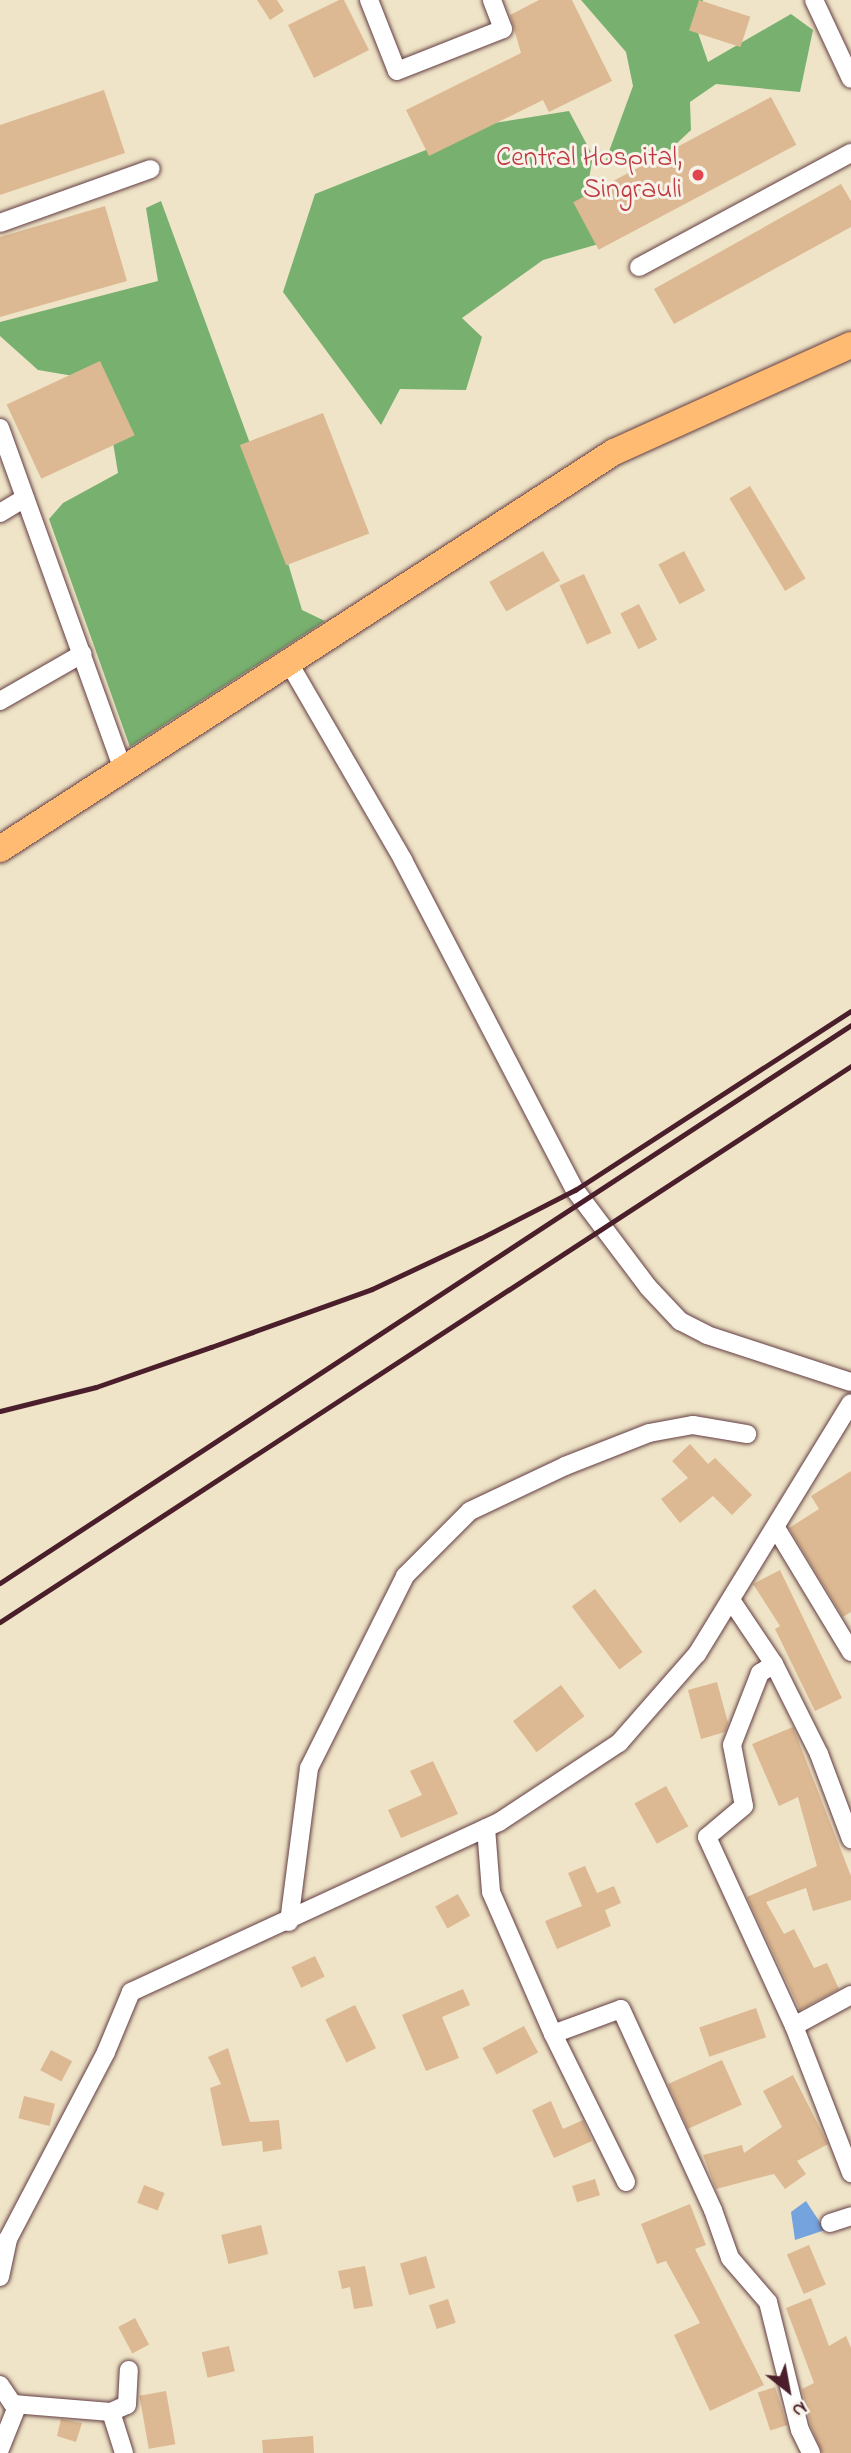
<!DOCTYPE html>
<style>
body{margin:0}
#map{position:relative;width:851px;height:2453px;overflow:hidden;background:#efe4c7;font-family:"Indie Flower",sans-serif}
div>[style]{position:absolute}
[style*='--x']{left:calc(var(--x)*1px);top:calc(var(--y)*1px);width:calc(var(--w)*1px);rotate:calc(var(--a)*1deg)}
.forest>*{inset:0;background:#78b16f}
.water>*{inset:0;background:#74a3dd}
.building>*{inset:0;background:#dcb992;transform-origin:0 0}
.roads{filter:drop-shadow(0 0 2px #633d42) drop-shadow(0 0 2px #633d42)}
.minor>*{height:18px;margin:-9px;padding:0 9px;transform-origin:9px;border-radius:9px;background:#fff}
.primary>*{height:26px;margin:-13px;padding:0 13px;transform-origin:13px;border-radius:13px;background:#ffbb71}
.rail>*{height:5px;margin:-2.5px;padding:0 2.5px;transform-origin:2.5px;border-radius:2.5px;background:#4a1f2b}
.dots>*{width:19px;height:19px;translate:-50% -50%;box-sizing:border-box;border:4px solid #f7f3e8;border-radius:50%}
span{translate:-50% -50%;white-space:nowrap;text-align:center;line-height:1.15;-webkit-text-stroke:6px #f7f3e8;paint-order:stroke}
.health-label{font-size:28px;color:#be3a42}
.right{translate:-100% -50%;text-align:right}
.north{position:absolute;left:753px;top:2355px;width:70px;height:70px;-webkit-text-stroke:5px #f7f3e8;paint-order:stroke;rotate:149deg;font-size:19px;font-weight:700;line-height:28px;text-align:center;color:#4a1f2b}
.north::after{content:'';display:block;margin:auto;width:24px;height:32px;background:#4a1f2b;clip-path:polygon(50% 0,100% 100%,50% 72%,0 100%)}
</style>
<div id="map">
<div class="forest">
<i style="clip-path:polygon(581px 0,703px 0,697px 30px,708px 62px,791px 14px,813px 30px,800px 92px,716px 84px,690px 102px,691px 130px,656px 163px,604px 165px,633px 86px,626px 52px)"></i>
<i style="clip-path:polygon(569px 111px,593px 156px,586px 196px,609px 241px,543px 260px,462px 318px,482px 337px,466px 390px,400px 389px,381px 425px,283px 292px,315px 194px,494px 123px)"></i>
<i style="clip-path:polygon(161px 201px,262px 476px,302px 610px,325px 621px,130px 747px,49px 519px,63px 503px,118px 473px,103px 381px,38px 370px,0 336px,0 322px,158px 281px,146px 208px)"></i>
</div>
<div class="water">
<i style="clip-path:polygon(806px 2201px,825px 2230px,795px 2240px,791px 2212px)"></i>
</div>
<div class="building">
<i style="clip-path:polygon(257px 0,277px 0,284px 11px,270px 20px)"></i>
<i style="clip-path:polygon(339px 0,344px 0,369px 50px,314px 78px,288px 25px)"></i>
<i style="clip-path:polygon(539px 0,572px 0,612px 81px,549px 112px,543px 100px,429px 156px,406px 110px,521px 53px,510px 15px)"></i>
<i style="left:699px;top:0;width:54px;height:32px;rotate:18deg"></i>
<i style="clip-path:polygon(104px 90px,125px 153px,0 195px,0 125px)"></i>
<i style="left:771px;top:97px;width:54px;height:224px;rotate:62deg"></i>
<i style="clip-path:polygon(841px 184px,851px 201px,851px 227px,674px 324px,654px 289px)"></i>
<i style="clip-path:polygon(105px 206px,127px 281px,0 317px,0 237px)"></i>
<i style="left:100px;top:361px;width:82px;height:103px;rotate:65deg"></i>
<i style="left:323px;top:413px;width:129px;height:89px;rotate:69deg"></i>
<i style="left:750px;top:486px;width:108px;height:24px;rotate:59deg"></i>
<i style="left:543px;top:551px;width:34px;height:62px;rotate:60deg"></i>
<i style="left:684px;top:551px;width:45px;height:29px;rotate:62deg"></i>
<i style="left:584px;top:574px;width:65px;height:27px;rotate:65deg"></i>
<i style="left:639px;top:604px;width:40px;height:21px;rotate:63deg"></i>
<i style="clip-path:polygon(690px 1444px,708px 1464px,715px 1458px,752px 1495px,732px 1515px,713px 1496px,680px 1523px,661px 1499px,688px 1478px,672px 1461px)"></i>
<i style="clip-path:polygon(851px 1471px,851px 1612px,843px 1617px,789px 1528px,819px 1509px,811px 1496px)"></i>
<i style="clip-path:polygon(780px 1570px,842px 1698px,815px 1711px,775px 1629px,780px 1626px,753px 1584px)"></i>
<i style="left:595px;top:1589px;width:79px;height:29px;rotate:53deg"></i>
<i style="clip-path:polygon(717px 1682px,728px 1723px,725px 1732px,701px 1739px,688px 1690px)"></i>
<i style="left:561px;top:1685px;width:39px;height:60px;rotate:53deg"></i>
<i style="clip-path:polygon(793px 1727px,851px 1876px,851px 1900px,813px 1911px,806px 1888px,766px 1902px,784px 1934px,794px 1929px,814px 1968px,827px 1963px,839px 1989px,800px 2010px,747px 1897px,817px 1866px,798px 1797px,779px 1806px,752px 1744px)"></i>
<i style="clip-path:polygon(433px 1761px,458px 1814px,401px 1838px,388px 1810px,422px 1795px,410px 1771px)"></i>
<i style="left:666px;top:1786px;width:46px;height:36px;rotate:61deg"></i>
<i style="clip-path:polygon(585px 1866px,597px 1893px,614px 1886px,621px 1903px,605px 1910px,611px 1926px,557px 1949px,545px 1921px,582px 1906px,568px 1873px)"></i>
<i style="left:458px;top:1894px;width:25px;height:26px;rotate:61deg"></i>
<i style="left:315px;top:1956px;width:23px;height:26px;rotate:65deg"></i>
<i style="clip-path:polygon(463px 1989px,470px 2005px,442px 2017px,459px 2058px,426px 2071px,402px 2015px)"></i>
<i style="left:355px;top:2005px;width:48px;height:33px;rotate:64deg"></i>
<i style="left:756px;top:2008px;width:31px;height:60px;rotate:71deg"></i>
<i style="left:524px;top:2026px;width:30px;height:47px;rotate:62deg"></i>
<i style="clip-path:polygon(228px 2048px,250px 2122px,279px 2120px,282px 2149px,263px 2152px,262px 2141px,222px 2146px,210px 2088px,221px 2084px,208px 2057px)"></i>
<i style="left:51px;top:2050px;width:24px;height:23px;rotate:28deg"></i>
<i style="left:722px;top:2060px;width:49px;height:59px;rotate:66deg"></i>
<i style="clip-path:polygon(793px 2075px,828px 2144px,797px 2161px,806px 2174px,785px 2189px,774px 2174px,716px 2189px,703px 2155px,742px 2145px,744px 2153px,782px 2127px,763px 2091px)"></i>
<i style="left:24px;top:2096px;width:32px;height:23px;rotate:14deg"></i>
<i style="clip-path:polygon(551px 2101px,563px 2129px,583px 2120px,592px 2141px,554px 2158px,532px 2110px)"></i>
<i style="left:595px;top:2179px;width:17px;height:24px;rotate:73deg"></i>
<i style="left:144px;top:2185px;width:22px;height:19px;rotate:21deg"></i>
<i style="clip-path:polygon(690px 2204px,706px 2245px,695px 2249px,764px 2385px,710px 2411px,674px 2335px,700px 2323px,666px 2261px,657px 2264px,641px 2224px)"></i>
<i style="left:261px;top:2225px;width:30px;height:41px;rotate:76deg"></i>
<i style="left:809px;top:2245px;width:43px;height:24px;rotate:67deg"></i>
<i style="left:426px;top:2256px;width:33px;height:27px;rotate:74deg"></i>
<i style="clip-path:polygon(365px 2266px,373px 2306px,354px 2309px,350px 2287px,342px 2289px,338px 2271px)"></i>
<i style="clip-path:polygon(811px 2298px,829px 2346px,846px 2336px,851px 2348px,851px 2453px,822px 2453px,811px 2426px,802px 2389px,814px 2383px,786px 2308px)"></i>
<i style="left:448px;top:2299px;width:25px;height:20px;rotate:72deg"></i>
<i style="left:135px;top:2318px;width:30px;height:19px;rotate:62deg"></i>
<i style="left:229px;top:2346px;width:26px;height:28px;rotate:77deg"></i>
<i style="left:775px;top:2387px;width:40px;height:18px;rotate:72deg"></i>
<i style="left:166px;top:2391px;width:54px;height:27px;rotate:80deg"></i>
<i style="clip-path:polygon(61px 2419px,82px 2423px,76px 2442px,57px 2436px)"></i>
<i style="clip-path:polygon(313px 2436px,314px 2453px,263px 2453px,262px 2440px)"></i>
</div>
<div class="roads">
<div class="minor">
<i style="--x:369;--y:0;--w:76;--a:68.5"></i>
<i style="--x:397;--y:71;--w:114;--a:-21.6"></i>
<i style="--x:503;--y:29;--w:31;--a:-111"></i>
<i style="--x:814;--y:0;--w:87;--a:64.9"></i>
<i style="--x:0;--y:223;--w:160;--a:-19.7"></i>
<i style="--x:639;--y:267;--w:241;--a:-28.3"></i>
<i style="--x:0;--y:428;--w:363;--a:70.2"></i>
<i style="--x:0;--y:513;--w:29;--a:-31"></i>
<i style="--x:289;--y:663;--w:228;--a:59.9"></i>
<i style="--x:403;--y:860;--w:372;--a:62.5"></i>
<i style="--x:575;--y:1190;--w:121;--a:53"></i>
<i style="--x:648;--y:1287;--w:47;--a:46.7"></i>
<i style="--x:680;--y:1321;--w:30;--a:27"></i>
<i style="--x:707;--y:1335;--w:151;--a:18.1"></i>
<i style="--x:0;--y:701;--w:95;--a:-29.8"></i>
<i style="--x:776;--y:1528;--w:145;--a:58.8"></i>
<i style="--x:731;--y:1600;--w:77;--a:56.1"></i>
<i style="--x:774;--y:1664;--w:101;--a:63.4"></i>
<i style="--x:819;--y:1754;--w:91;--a:69.4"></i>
<i style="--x:774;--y:1664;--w:17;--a:147"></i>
<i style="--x:760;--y:1673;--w:77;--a:111.3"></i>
<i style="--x:732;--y:1745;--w:62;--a:78.9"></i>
<i style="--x:744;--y:1806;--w:48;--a:140"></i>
<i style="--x:707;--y:1837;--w:208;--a:65.3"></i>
<i style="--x:794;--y:2026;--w:158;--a:68.8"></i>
<i style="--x:486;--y:1828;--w:64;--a:85.5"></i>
<i style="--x:491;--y:1892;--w:155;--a:66.4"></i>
<i style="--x:553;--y:2034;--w:165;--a:63.7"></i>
<i style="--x:289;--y:1922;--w:155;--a:-82.6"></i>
<i style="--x:309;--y:1768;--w:215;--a:-63.4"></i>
<i style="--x:405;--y:1576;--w:92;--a:-45"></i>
<i style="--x:470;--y:1511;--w:105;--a:-25.3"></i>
<i style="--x:565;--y:1466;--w:90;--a:-21.4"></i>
<i style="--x:649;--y:1433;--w:45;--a:-10.3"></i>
<i style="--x:693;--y:1425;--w:55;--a:9.5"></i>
<i style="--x:794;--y:2026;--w:65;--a:-28.5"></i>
<i style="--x:553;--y:2034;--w:72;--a:-20.2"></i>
<i style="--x:621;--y:2009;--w:221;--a:65.4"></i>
<i style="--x:713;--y:2210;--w:51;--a:70.5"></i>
<i style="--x:730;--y:2258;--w:58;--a:49.2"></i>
<i style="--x:768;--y:2302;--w:132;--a:76"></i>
<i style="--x:800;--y:2430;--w:25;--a:64"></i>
<i style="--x:830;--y:2223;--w:22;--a:-18"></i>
<i style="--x:0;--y:2277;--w:39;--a:-78"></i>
<i style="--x:8;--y:2239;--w:211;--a:-62.3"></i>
<i style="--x:106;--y:2052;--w:65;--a:-67.4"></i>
<i style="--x:131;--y:1992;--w:405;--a:-24.8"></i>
<i style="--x:499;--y:1822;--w:144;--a:-33.4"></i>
<i style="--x:619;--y:1743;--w:118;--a:-48.8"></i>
<i style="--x:697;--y:1654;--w:294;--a:-58.5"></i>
<i style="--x:0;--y:2385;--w:23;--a:56"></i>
<i style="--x:13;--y:2404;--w:98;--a:4.7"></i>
<i style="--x:111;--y:2412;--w:17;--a:-24"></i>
<i style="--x:127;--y:2405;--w:35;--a:-87"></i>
<i style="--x:111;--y:2412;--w:43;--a:72.4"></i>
<i style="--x:0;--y:2449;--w:48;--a:-68.2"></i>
</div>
<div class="primary">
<i style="--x:0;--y:849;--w:731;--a:-32.89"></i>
<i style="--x:614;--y:452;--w:260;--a:-24.3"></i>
</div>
</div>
<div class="rail">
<i style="--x:0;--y:1411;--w:99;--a:-14"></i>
<i style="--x:96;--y:1387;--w:122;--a:-19.2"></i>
<i style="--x:211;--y:1347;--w:171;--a:-19.8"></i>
<i style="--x:372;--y:1289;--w:120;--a:-25.1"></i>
<i style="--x:481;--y:1238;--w:106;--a:-27.1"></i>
<i style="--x:575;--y:1190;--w:329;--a:-33"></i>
<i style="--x:0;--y:1583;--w:1018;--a:-33.25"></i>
<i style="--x:0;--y:1622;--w:1017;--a:-33.16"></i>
</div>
<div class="dots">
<i style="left:698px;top:175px;background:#e0444e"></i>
</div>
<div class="health-label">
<span class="right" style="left:682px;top:175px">Central Hospital,<br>Singrauli</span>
</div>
<div class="north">N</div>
</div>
